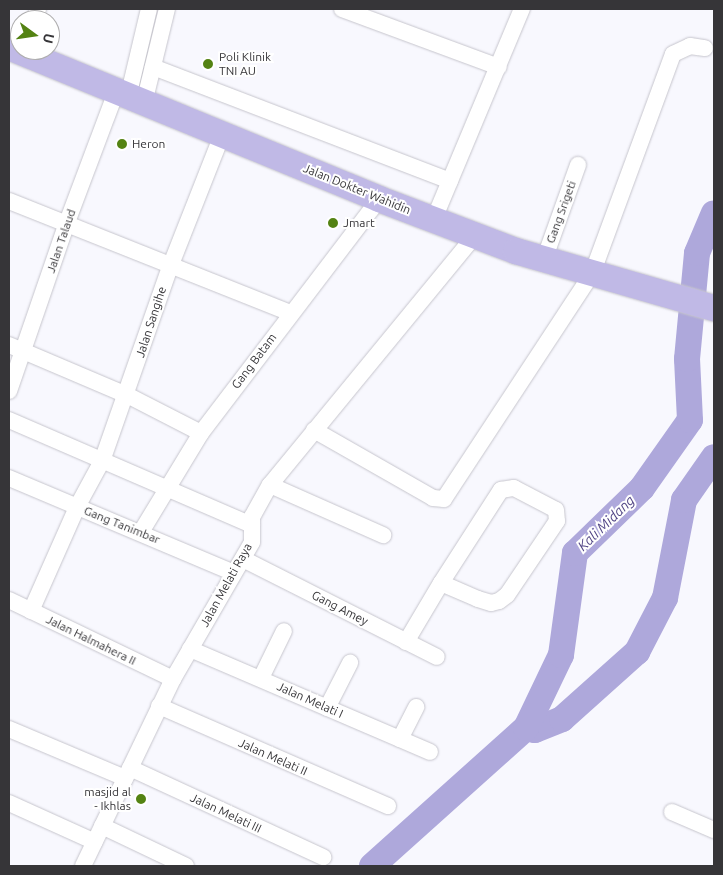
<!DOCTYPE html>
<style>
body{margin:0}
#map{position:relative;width:723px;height:875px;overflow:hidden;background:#f8f8fe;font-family:Ubuntu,sans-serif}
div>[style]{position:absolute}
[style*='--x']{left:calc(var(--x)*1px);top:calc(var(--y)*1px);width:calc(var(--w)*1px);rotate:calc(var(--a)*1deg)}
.river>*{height:26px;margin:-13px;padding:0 13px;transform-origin:13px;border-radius:13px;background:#aea8db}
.roads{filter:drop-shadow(0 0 1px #c6c5cd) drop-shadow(0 0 1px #c6c5cd)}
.minor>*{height:16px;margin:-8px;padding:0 8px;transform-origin:8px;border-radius:8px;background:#fff}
.primary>*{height:26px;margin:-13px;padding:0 13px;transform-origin:13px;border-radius:13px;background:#c0b9e6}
.dots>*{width:14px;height:14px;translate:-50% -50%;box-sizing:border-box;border:2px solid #fff;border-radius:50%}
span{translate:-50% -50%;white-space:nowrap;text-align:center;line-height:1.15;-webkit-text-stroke:4px #fff;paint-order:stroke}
.poi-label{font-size:12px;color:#363538}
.left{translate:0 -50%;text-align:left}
.right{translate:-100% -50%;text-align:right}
.street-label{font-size:12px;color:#363538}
.water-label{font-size:14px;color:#514585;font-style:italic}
.frame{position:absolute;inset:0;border:10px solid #363538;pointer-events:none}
.north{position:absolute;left:10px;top:10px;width:50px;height:50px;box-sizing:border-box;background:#fff;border:1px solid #afaeaf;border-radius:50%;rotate:104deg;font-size:14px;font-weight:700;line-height:20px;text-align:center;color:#363538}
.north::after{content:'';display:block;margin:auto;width:18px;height:22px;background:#548313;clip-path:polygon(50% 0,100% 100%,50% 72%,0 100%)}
</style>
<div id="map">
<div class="river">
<i style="--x:526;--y:728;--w:9;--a:13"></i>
<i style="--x:535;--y:730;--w:29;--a:-22"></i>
<i style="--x:562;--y:719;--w:101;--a:-41.8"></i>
<i style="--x:637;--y:652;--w:61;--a:-62.6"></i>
<i style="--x:665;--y:598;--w:100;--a:-79"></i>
<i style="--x:684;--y:500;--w:52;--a:-55.1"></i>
<i style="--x:372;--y:866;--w:207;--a:-41.9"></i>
<i style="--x:526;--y:728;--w:81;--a:-64.4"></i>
<i style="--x:561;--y:655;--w:103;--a:-82.2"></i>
<i style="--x:575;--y:553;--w:93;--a:-44.1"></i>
<i style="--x:642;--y:488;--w:83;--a:-54.8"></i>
<i style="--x:690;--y:420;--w:61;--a:-92.8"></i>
<i style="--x:687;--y:359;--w:106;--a:-84.6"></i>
<i style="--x:697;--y:253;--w:43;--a:-67"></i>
</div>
<div class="roads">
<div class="minor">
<i style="--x:342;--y:9;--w:167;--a:20.3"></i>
<i style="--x:34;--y:20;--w:12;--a:-70"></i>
<i style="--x:153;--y:67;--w:318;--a:21"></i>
<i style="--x:128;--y:97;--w:90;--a:-76.6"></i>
<i style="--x:144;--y:103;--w:97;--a:-76.3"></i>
<i style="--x:9;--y:201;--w:302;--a:21.7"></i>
<i style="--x:434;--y:219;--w:228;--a:-67.3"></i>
<i style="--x:544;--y:260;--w:101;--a:-70.3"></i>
<i style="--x:9;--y:345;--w:128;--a:23"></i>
<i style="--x:127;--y:395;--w:83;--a:27.2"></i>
<i style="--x:9;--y:391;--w:176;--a:-71"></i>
<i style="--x:66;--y:225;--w:142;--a:-69.4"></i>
<i style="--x:9;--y:420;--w:265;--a:23.4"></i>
<i style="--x:314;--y:430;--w:137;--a:29.7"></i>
<i style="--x:433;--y:498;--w:11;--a:5"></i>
<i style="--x:444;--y:499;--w:269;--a:-56.7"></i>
<i style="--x:592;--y:274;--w:234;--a:-69.8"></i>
<i style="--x:673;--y:54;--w:19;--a:-25"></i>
<i style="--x:690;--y:46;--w:15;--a:8"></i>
<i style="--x:9;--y:478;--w:244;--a:22.9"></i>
<i style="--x:270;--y:485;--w:124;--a:23.9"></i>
<i style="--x:141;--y:532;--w:116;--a:-58.8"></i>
<i style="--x:201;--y:433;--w:294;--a:-52.7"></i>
<i style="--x:243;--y:559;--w:217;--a:26.8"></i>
<i style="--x:9;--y:600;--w:182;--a:25.7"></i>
<i style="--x:31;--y:611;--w:114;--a:-66.1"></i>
<i style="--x:77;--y:507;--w:52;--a:-61.5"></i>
<i style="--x:102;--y:461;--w:206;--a:-70.7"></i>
<i style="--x:170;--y:267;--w:142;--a:-68.5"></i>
<i style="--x:406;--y:642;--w:69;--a:-59.3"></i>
<i style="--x:441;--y:583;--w:111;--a:-57.2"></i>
<i style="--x:501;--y:490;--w:13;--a:-9"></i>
<i style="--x:514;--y:488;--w:47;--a:27.6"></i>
<i style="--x:556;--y:510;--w:11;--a:85"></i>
<i style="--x:557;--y:521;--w:89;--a:124"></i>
<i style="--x:507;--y:595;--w:10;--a:143"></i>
<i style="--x:499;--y:601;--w:8;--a:166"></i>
<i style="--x:491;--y:603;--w:14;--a:-163"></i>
<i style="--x:478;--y:599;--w:40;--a:-156.6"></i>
<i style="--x:190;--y:649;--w:261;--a:23.2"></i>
<i style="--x:261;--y:678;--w:52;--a:-63.9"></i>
<i style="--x:159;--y:706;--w:250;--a:23.6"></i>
<i style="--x:327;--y:708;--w:51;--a:-62.9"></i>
<i style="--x:9;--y:729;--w:126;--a:22.9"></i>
<i style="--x:400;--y:739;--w:36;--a:-63"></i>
<i style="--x:130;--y:768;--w:213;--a:24.8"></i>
<i style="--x:9;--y:803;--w:94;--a:24.4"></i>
<i style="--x:672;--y:812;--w:46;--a:23.2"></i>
<i style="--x:102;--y:826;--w:93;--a:25.5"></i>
<i style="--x:83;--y:866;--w:208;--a:-64.3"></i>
<i style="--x:173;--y:679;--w:158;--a:-60"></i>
<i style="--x:252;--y:542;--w:25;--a:-90"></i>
<i style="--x:252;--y:517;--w:37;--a:-61"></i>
<i style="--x:270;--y:485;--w:323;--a:-50.6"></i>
</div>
<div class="primary">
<i style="--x:9;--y:47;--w:400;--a:22.3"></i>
<i style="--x:379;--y:199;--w:147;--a:20.8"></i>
<i style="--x:516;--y:251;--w:206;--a:16.1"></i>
</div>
</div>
<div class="dots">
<i style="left:208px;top:64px;background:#548313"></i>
<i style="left:122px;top:144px;background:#548313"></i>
<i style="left:333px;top:223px;background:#548313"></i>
<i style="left:141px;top:799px;background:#548313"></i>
</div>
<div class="poi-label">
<span class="left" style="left:219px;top:64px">Poli Klinik<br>TNI AU</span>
<span class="left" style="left:132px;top:144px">Heron</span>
<span class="left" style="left:343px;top:223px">Jmart</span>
<span class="right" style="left:131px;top:799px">masjid al<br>- Ikhlas</span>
</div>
<div class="street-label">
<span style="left:357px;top:189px;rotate:22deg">Jalan Dokter Wahidin</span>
<span style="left:561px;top:212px;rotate:-70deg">Gang Srigeti</span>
<span style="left:61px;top:241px;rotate:-71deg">Jalan Talaud</span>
<span style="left:151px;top:322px;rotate:-72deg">Jalan Sangihe</span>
<span style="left:254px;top:361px;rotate:-53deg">Gang Batam</span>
<span style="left:122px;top:525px;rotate:22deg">Gang Tanimbar</span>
<span style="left:226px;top:585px;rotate:-61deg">Jalan Melati Raya</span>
<span style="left:340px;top:608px;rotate:27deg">Gang Amey</span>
<span style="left:91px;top:640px;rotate:26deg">Jalan Halmahera II</span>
<span style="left:310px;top:700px;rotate:24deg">Jalan Melati I</span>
<span style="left:273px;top:757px;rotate:24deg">Jalan Melati II</span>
<span style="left:226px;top:813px;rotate:25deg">Jalan Melati III</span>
</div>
<div class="water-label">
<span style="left:606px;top:523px;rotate:-44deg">Kali Midang</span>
</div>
<div class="frame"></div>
<div class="north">U</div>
</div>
